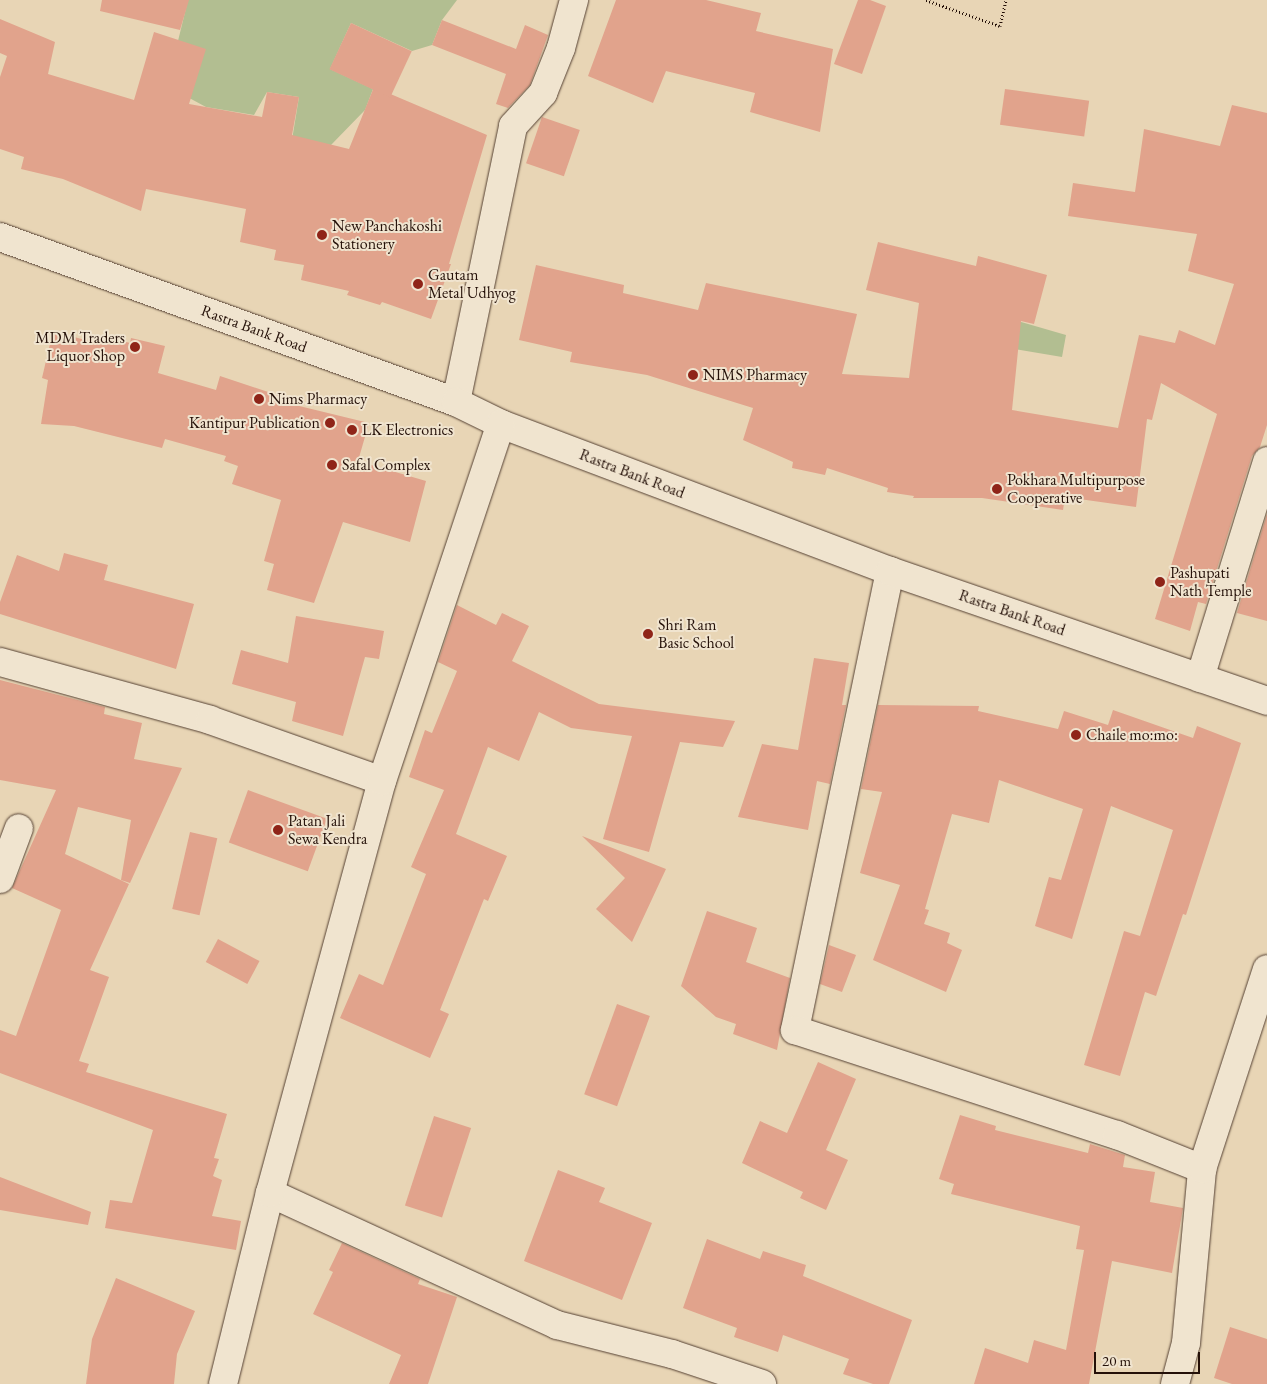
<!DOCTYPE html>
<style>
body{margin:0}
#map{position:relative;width:1267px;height:1384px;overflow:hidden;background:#e8d5b5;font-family:"EB Garamond",serif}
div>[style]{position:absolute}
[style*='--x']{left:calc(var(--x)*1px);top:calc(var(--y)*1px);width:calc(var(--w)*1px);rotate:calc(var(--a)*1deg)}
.green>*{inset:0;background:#b2be91}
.building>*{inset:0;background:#e1a38c;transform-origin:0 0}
.path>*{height:3px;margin-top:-1.5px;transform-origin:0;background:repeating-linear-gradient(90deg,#241008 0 1px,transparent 0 3.5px)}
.roads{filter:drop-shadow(0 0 1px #554133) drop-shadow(0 0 1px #554133)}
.street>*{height:28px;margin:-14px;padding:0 14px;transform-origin:14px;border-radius:14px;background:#f0e4cf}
.secondary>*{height:28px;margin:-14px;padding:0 14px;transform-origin:14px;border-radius:14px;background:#f0e4cf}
.dots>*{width:14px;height:14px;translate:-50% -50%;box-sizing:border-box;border:2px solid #f0e4cf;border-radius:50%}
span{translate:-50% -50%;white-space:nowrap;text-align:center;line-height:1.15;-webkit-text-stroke:4px #f0e4cf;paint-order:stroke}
.poi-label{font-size:16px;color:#241008}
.left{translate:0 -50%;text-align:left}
.right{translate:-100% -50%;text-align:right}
.street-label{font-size:16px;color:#241008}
.scale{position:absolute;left:1094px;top:1352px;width:106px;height:22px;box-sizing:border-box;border:2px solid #241008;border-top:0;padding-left:6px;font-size:15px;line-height:18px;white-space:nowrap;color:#241008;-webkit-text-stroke:4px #f0e4cf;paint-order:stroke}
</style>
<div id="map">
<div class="green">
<i style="clip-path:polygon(188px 0,457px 0,442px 20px,432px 45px,412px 51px,351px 23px,330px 69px,373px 89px,365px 110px,331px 145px,291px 146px,299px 97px,267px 92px,254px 115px,206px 107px,167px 86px)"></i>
<i style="clip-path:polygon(959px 304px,1066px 335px,1062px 357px,954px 339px)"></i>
</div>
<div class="building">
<i style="clip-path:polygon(102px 0,189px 0,180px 30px,100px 11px)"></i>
<i style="clip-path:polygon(616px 0,706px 0,761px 13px,756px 31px,833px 49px,820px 132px,750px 112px,755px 93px,666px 71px,653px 103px,588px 76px)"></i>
<i style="clip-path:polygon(858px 0,870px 0,886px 6px,862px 74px,834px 64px)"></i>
<i style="clip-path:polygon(0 19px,55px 42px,48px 74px,134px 100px,154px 32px,206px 49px,189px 104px,262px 117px,267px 92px,299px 97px,292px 135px,349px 149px,374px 87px,487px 135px,449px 264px,451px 264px,431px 319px,382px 302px,380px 305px,347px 295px,349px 291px,301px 280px,304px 265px,274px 260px,276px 250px,240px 242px,246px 209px,146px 189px,141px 211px,63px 179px,21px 169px,24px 157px,0 149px,0 77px,7px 56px,0 53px)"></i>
<i style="clip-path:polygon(442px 20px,516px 49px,525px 25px,548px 35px,530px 85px,508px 108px,496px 104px,506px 74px,432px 45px)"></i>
<i style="left:351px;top:23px;width:67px;height:51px;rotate:25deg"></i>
<i style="left:1005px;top:89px;width:85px;height:36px;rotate:8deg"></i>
<i style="clip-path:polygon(1232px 105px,1267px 113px,1267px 425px,1260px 447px,1252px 456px,1206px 604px,1198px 602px,1190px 631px,1155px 619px,1217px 414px,1161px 383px,1152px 420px,1147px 419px,1136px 507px,1065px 497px,1063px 510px,982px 498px,913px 498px,914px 496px,887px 492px,888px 488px,827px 468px,825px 475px,792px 468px,793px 462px,743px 440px,753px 408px,647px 375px,570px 362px,572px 352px,519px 340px,536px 265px,624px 285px,623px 293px,698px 310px,706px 283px,857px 314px,842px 374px,909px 378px,919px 303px,866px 290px,878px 242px,976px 266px,978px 256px,1047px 275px,1034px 324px,1021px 321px,1012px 410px,1118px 428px,1139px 335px,1175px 343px,1179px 330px,1215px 345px,1234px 284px,1188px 271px,1197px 234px,1068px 216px,1073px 183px,1135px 192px,1144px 129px,1220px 146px)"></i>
<i style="left:542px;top:117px;width:40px;height:49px;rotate:19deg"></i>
<i style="clip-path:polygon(53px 331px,99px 344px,101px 335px,130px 343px,131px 338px,165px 346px,158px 373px,216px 390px,220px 376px,292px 400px,291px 404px,369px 423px,358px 461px,426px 481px,410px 542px,343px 522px,314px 603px,267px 590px,274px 564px,264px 561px,281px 500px,232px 484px,238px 466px,224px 461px,226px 456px,165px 439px,162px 448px,74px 426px,41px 424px,48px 380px,42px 378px)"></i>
<i style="clip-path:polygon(1267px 514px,1267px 621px,1237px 613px)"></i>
<i style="clip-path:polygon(64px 553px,108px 565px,104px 580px,194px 604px,176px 669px,0 614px,0 602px,17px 555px,59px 571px)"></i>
<i style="clip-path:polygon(457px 605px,496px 625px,502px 613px,529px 626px,512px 661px,599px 704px,735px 721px,723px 747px,680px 742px,649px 852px,603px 839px,632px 736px,571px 728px,539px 712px,519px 761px,488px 747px,456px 834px,507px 856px,488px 901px,484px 899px,440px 1010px,449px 1014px,430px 1058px,340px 1018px,359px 974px,383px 985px,426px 874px,411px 867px,444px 790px,409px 777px,425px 730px,432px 733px,457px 671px,438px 662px)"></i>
<i style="clip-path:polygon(296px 616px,384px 631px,379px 659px,365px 657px,343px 736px,292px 721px,296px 702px,232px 684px,241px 650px,288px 663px)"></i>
<i style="clip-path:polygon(814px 658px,849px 663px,842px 705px,846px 705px,830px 784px,817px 781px,808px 830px,738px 817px,762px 744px,798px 750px)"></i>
<i style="clip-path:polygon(0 680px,105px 707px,104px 714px,142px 723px,134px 759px,182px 768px,130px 883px,121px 880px,131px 820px,78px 807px,65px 854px,129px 884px,90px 970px,109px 977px,79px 1061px,89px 1064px,86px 1072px,227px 1114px,214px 1158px,219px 1159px,213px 1176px,222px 1180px,212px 1216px,241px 1221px,236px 1250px,105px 1228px,110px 1200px,132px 1203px,153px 1130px,0 1073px,0 1030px,16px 1036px,61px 910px,12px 888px,56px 790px,0 780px)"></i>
<i style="clip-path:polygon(878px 705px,979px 706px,978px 711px,1058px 729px,1064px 711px,1108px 725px,1113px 710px,1193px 738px,1197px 726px,1241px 743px,1186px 915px,1183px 914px,1156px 996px,1145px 992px,1120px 1076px,1084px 1065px,1124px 931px,1140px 936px,1173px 830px,1111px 806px,1072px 939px,1035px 926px,1049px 877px,1061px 880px,1083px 809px,999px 780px,989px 823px,952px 814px,925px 909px,929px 910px,924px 924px,950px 933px,947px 943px,962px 950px,946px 992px,873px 960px,900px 885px,860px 873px,882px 792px,861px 789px)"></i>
<i style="left:248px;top:790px;width:84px;height:56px;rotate:20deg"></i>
<i style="left:190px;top:832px;width:28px;height:79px;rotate:13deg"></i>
<i style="clip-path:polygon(582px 836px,666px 869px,632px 942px,596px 909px,625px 878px)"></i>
<i style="clip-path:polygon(707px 911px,757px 928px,746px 962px,790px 978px,777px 1050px,733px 1034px,736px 1024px,716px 1017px,681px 986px)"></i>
<i style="left:218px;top:939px;width:47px;height:26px;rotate:28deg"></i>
<i style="clip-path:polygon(829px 945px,856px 955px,842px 992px,820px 984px)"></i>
<i style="left:617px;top:1004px;width:35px;height:96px;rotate:20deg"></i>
<i style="clip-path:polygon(818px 1062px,856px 1079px,826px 1150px,848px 1160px,826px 1210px,800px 1198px,803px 1192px,742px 1163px,760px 1121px,787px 1133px)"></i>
<i style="clip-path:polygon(960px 1115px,996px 1126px,995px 1130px,1088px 1153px,1090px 1144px,1125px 1155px,1123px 1167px,1155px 1172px,1150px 1202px,1183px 1208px,1172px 1273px,1112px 1261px,1089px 1384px,974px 1384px,985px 1348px,1028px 1363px,1034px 1340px,1066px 1350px,1084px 1250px,1076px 1249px,1080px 1226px,951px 1194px,954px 1184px,939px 1179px)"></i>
<i style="left:434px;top:1116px;width:39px;height:94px;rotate:18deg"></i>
<i style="clip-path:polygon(558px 1170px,605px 1188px,599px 1202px,652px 1223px,622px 1300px,524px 1261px)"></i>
<i style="clip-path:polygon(0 1177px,91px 1212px,88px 1225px,0 1210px)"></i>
<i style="clip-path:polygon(707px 1239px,760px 1259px,763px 1251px,806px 1265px,803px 1276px,912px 1320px,889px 1384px,873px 1384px,843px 1374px,849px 1359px,783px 1335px,778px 1352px,734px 1337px,737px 1328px,683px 1308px)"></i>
<i style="clip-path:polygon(342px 1243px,420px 1279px,418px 1284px,457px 1297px,428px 1384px,389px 1384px,401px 1355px,313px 1314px,333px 1272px,329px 1270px)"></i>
<i style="clip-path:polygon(116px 1278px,195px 1311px,177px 1354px,174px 1384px,86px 1384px,92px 1339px)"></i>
<i style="clip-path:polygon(1230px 1327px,1267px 1339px,1267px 1384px,1232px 1384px,1214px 1378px)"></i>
</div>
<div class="path">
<i style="--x:926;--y:0;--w:78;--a:19.4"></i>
<i style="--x:1000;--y:26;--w:27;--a:-77"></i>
</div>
<div class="roads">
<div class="street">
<i style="--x:456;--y:402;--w:282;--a:-78.3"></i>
<i style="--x:513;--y:126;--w:45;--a:-47.7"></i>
<i style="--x:543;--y:93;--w:48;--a:-68.2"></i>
<i style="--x:561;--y:48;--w:50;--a:-74.8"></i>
<i style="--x:890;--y:571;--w:469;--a:101.7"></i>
<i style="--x:795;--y:1030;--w:339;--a:18.1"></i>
<i style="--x:1117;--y:1135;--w:92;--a:21.8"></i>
<i style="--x:0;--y:662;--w:218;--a:15.4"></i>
<i style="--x:210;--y:720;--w:182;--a:19.5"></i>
<i style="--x:1200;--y:678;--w:227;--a:-72.8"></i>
<i style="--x:0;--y:879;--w:54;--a:-69.6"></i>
<i style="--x:270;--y:1193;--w:316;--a:24.7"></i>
<i style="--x:557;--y:1325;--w:119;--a:14.2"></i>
<i style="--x:672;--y:1354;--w:95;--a:18.4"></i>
<i style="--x:1175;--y:1384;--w:42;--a:-75"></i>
<i style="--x:1186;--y:1343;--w:175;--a:-84.7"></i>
<i style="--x:1202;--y:1169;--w:210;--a:-72"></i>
</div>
<div class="secondary">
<i style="--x:0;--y:237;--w:485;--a:19.9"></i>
<i style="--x:456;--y:402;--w:50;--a:26.1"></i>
<i style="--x:501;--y:424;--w:416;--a:20.7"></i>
<i style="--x:890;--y:571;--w:399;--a:19"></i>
<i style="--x:223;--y:1384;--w:197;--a:-76.2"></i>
<i style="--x:270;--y:1193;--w:427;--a:-74.8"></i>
<i style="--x:382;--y:781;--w:376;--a:-71.6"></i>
</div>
</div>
<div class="dots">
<i style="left:322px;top:235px;background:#8f2418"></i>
<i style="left:418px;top:284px;background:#8f2418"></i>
<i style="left:135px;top:347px;background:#8f2418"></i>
<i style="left:693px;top:375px;background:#8f2418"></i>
<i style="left:259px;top:399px;background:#8f2418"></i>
<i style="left:330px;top:423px;background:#8f2418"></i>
<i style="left:352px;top:430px;background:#8f2418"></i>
<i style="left:332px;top:465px;background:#8f2418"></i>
<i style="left:997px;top:489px;background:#8f2418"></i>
<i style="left:1160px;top:582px;background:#8f2418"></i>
<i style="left:648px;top:634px;background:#8f2418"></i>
<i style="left:1076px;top:735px;background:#8f2418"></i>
<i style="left:278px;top:830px;background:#8f2418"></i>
</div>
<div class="poi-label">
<span class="left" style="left:332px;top:235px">New Panchakoshi<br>Stationery</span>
<span class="left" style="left:428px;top:284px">Gautam<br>Metal Udhyog</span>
<span class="right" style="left:125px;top:347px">MDM Traders<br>Liquor Shop</span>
<span class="left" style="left:703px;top:375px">NIMS Pharmacy</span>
<span class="left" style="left:269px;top:399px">Nims Pharmacy</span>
<span class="right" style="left:320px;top:423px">Kantipur Publication</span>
<span class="left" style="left:362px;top:430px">LK Electronics</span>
<span class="left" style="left:342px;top:465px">Safal Complex</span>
<span class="left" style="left:1007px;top:489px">Pokhara Multipurpose<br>Cooperative</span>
<span class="left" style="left:1170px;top:582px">Pashupati<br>Nath Temple</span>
<span class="left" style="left:658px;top:634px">Shri Ram<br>Basic School</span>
<span class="left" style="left:1086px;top:735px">Chaile mo:mo:</span>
<span class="left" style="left:288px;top:830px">Patan Jali<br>Sewa Kendra</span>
</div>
<div class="street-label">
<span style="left:254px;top:329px;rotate:20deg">Rastra Bank Road</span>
<span style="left:632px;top:474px;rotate:21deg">Rastra Bank Road</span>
<span style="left:1012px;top:613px;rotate:19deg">Rastra Bank Road</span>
</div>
<div class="scale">20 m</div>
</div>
